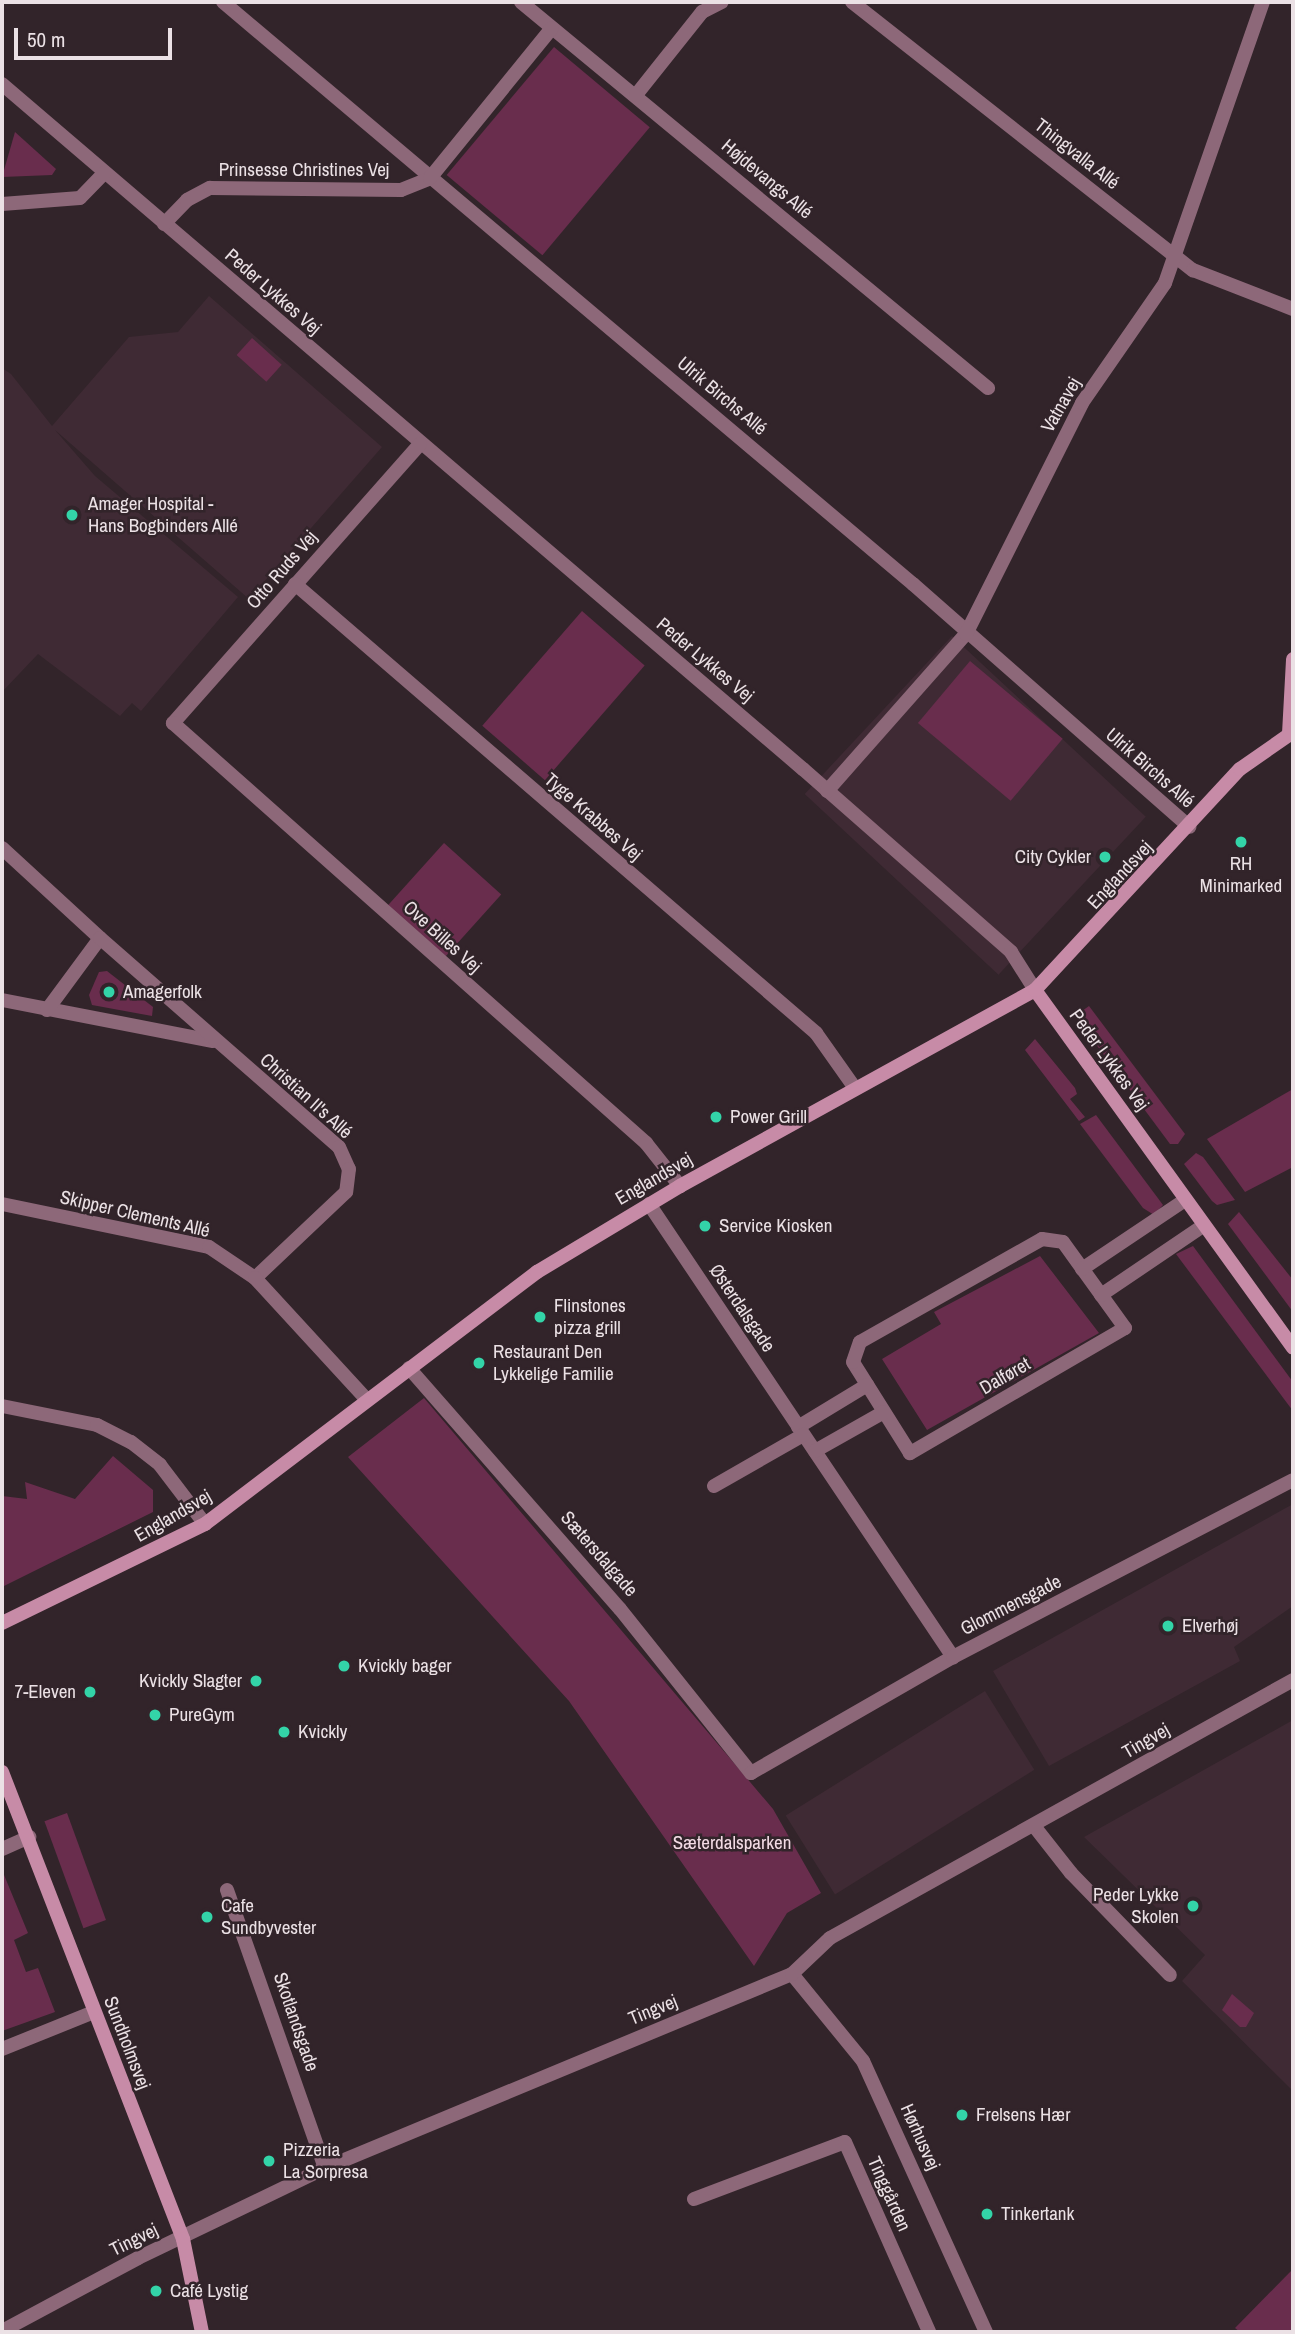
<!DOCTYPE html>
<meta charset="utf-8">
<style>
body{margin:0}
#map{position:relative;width:1295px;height:2334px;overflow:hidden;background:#32242a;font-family:"Archivo Narrow",sans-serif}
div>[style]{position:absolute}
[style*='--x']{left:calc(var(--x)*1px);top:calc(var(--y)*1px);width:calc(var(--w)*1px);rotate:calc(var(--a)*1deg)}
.built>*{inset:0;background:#3f2a34;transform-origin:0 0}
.green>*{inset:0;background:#692d4d;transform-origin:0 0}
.street>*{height:14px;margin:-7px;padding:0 7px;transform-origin:7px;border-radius:7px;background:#8d6879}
.secondary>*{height:14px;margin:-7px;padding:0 7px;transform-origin:7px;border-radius:7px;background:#c78ba7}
.dots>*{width:19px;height:19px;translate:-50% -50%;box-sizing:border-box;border:4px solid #32242a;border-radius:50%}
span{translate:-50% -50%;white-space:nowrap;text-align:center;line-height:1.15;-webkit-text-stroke:5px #32242a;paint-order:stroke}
.street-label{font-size:19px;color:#ebe1e5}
.poi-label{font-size:19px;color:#ebe1e5}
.left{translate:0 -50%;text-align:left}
.right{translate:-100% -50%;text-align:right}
.park-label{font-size:19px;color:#f3dbe5}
.frame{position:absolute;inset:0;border:4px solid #ebe1e5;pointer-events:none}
.scale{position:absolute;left:14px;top:28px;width:158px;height:32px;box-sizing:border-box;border:4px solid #ebe1e5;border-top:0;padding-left:9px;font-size:21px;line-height:24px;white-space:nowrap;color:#ebe1e5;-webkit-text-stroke:5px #32242a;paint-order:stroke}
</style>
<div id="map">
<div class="built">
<i style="clip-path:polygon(209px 296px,382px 447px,249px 599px,55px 430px,95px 476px,238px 597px,141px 711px,132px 703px,120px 716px,38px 654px,2px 692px,2px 368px,11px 374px,52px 426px,129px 337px,178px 332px)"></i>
<i style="left:952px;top:636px;width:265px;height:216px;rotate:43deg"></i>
<i style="clip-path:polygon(1293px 1504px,1293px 1606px,1234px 1647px,1240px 1661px,1049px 1766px,993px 1671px)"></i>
<i style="left:985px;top:1691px;width:93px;height:235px;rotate:58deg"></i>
<i style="clip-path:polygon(1293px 1720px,1293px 2091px,1182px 1981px,1205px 1955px,1084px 1837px)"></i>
</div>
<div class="green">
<i style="left:554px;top:47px;width:125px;height:167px;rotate:40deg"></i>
<i style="clip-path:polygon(15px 132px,56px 169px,52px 175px,2px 177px)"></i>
<i style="left:252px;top:338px;width:40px;height:23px;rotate:42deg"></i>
<i style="left:582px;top:611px;width:83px;height:152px;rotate:41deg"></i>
<i style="left:970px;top:661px;width:121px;height:81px;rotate:40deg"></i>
<i style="left:444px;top:843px;width:77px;height:84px;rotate:42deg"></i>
<i style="clip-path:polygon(107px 971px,153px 1007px,152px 1016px,92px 1005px,89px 995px,99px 972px)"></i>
<i style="clip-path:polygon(1089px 1006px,1185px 1134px,1178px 1144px,1170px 1144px,1075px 1016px)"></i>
<i style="clip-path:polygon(1035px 1039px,1075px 1088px,1077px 1094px,1070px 1099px,1085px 1117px,1079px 1121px,1025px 1050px)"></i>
<i style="clip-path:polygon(1293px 1089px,1293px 1167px,1245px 1192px,1207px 1139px)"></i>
<i style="clip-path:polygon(1096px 1115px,1163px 1205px,1154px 1215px,1143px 1208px,1080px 1124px)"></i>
<i style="clip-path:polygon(1196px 1153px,1203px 1157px,1235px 1200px,1217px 1205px,1212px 1201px,1184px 1164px)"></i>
<i style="clip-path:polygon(1239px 1212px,1293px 1280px,1293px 1312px,1228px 1224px)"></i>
<i style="clip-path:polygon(1193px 1246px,1293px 1382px,1293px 1411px,1176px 1254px)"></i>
<i style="clip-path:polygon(1040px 1256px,1099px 1333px,927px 1430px,882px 1359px,941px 1324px,934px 1312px)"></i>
<i style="clip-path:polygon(424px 1398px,773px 1809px,821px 1893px,787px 1913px,754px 1966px,569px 1701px,348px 1457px)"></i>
<i style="clip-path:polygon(113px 1456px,153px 1490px,153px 1512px,2px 1587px,2px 1496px,27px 1499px,25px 1482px,75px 1499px)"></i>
<i style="left:67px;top:1813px;width:114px;height:24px;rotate:70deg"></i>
<i style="clip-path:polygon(2px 1870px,28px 1933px,14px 1940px,26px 1972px,38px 1968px,55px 2012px,2px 2031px)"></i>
<i style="clip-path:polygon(1232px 1994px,1254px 2013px,1246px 2027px,1240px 2027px,1222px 2010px)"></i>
<i style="clip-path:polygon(1293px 2269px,1293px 2332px,1240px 2332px,1235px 2328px)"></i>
</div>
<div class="street">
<i style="--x:223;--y:2;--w:903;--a:40.15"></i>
<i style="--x:913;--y:584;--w:368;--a:41.3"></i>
<i style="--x:521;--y:2;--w:606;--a:39.58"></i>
<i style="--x:852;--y:2;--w:434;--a:38.2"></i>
<i style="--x:1193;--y:270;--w:107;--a:21.3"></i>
<i style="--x:2;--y:84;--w:1054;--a:40.54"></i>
<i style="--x:803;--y:769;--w:277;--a:41.3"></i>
<i style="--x:1011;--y:952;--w:45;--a:57.7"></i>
<i style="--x:636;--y:95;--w:106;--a:-51.5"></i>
<i style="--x:702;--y:12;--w:22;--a:-27"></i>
<i style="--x:2;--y:204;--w:78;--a:-4.4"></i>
<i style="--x:80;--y:198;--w:35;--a:-46"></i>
<i style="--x:164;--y:224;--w:33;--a:-46"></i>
<i style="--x:187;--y:200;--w:26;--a:-28"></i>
<i style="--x:210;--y:188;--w:191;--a:0.6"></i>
<i style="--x:401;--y:190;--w:31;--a:-22"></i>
<i style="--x:430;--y:178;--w:193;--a:-50.9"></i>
<i style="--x:420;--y:444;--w:373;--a:131.5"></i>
<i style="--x:173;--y:723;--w:633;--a:41.6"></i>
<i style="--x:646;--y:1143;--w:55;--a:51.7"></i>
<i style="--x:295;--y:584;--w:688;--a:40.75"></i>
<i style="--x:816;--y:1033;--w:67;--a:54.7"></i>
<i style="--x:827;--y:791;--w:210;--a:-48.5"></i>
<i style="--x:966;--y:634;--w:258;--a:-63.3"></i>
<i style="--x:1082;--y:403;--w:146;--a:-55.3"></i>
<i style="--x:1165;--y:283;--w:298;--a:-70.8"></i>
<i style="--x:2;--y:848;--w:133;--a:42.6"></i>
<i style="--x:2;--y:1000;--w:215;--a:11"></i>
<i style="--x:47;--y:1010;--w:89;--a:-53.6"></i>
<i style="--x:100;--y:938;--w:317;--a:41.2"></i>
<i style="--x:339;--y:1147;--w:24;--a:66"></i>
<i style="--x:349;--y:1169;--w:23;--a:97"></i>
<i style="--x:346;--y:1192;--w:125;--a:136.6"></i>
<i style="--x:2;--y:1204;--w:211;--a:11.7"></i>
<i style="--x:209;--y:1247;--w:55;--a:34"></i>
<i style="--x:255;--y:1278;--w:166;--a:47.4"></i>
<i style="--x:649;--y:1204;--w:546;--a:56.14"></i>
<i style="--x:1042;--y:1239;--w:21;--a:8"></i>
<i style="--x:1063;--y:1242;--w:106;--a:54.2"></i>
<i style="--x:1125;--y:1328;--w:249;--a:149.8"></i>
<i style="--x:910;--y:1453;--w:107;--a:-122.1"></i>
<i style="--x:853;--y:1362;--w:21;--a:-71"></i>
<i style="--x:860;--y:1342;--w:209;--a:-29.5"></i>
<i style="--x:1082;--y:1269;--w:124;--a:-33.8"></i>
<i style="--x:1101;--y:1295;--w:123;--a:-34.1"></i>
<i style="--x:409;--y:1368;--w:320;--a:48.8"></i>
<i style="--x:620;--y:1609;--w:210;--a:51.4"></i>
<i style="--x:751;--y:1773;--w:233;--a:-29.9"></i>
<i style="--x:953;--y:1657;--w:383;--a:-27.5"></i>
<i style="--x:2;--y:1406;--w:97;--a:11.3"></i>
<i style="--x:97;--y:1425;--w:38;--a:27"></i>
<i style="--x:131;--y:1442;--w:37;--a:38"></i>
<i style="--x:160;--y:1465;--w:74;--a:52.7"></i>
<i style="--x:798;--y:1427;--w:81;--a:-31.3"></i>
<i style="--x:815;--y:1451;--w:79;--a:-29.5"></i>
<i style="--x:714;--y:1486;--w:103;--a:-29.8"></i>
<i style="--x:1034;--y:1826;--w:60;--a:51.8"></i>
<i style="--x:1071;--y:1873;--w:142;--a:45.9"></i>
<i style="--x:2;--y:1849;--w:30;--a:-24"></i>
<i style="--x:227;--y:1890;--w:295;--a:70.6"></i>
<i style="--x:792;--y:1974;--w:112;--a:50.8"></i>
<i style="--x:863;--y:2061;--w:298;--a:65.6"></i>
<i style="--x:2;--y:2049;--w:99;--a:-21.9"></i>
<i style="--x:694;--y:2199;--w:161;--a:-20.7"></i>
<i style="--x:845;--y:2142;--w:208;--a:66.1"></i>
<i style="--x:2;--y:2331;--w:154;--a:-28.2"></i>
<i style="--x:138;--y:2258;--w:208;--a:-25.7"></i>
<i style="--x:325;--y:2168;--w:506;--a:-22.56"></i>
<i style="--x:792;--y:1974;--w:52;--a:-43.5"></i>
<i style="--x:830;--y:1938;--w:530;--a:-29.13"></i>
</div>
<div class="secondary">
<i style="--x:1289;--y:734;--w:75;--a:-86.9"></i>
<i style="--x:1035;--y:990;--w:441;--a:54.2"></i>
<i style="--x:2;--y:1623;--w:226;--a:-26"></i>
<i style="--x:205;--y:1524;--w:417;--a:-37.2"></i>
<i style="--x:537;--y:1272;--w:167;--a:-31"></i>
<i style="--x:680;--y:1186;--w:406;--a:-28.9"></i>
<i style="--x:1035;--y:990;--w:301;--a:-47.2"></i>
<i style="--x:1240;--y:769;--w:65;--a:-34.9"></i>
<i style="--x:2;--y:1772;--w:501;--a:68.81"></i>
<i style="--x:183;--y:2239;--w:95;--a:78.5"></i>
</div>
<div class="dots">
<i style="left:72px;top:515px;background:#33d4a8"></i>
<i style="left:1241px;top:842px;background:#33d4a8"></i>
<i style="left:1105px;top:857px;background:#33d4a8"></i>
<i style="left:109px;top:992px;background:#33d4a8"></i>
<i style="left:716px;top:1117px;background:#33d4a8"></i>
<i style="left:705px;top:1226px;background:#33d4a8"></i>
<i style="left:540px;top:1317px;background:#33d4a8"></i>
<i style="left:479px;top:1363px;background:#33d4a8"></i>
<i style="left:1168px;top:1626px;background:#33d4a8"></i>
<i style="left:344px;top:1666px;background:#33d4a8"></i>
<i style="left:256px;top:1681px;background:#33d4a8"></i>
<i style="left:90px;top:1692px;background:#33d4a8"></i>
<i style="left:155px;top:1715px;background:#33d4a8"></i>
<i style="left:284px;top:1732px;background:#33d4a8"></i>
<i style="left:1193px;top:1906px;background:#33d4a8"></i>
<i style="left:207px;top:1917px;background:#33d4a8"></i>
<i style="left:962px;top:2115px;background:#33d4a8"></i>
<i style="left:269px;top:2161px;background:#33d4a8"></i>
<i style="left:987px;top:2214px;background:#33d4a8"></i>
<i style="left:156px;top:2291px;background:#33d4a8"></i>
</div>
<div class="street-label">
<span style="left:1077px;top:154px;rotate:38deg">Thingvalla Allé</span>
<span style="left:304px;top:170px">Prinsesse Christines Vej</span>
<span style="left:767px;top:179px;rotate:40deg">Højdevangs Allé</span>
<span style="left:273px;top:292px;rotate:41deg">Peder Lykkes Vej</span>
<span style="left:722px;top:396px;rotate:40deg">Ulrik Birchs Allé</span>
<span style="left:1061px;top:405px;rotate:-60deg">Vatnavej</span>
<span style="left:282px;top:570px;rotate:-49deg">Otto Ruds Vej</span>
<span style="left:705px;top:660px;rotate:40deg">Peder Lykkes Vej</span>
<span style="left:1150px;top:768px;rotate:41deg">Ulrik Birchs Allé</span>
<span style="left:593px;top:817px;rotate:41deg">Tyge Krabbes Vej</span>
<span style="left:1120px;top:875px;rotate:-47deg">Englandsvej</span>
<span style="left:442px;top:937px;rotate:42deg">Ove Billes Vej</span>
<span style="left:1109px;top:1060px;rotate:54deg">Peder Lykkes Vej</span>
<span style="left:306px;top:1096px;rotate:42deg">Christian II's Allé</span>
<span style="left:654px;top:1179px;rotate:-30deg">Englandsvej</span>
<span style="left:135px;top:1214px;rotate:13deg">Skipper Clements Allé</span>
<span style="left:742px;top:1308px;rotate:56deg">Østerdalsgade</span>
<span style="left:1005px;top:1376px;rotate:-30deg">Dalføret</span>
<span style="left:173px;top:1516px;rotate:-30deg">Englandsvej</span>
<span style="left:599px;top:1554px;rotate:49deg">Sætersdalgade</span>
<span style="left:1011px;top:1605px;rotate:-27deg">Glommensgade</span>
<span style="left:1146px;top:1741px;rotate:-30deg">Tingvej</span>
<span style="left:653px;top:2010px;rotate:-22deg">Tingvej</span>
<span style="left:296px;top:2022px;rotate:71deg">Skotlandsgade</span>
<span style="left:127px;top:2043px;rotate:69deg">Sundholmsvej</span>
<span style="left:920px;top:2137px;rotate:66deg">Hørhusvej</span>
<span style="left:889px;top:2194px;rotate:66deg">Tinggården</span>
<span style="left:134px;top:2240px;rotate:-26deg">Tingvej</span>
</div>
<div class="poi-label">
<span class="left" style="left:88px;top:515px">Amager Hospital -<br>Hans Bogbinders Allé</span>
<span class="right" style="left:1091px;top:857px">City Cykler</span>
<span style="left:1241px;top:875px">RH<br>Minimarked</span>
<span class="left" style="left:123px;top:992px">Amagerfolk</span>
<span class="left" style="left:730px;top:1117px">Power Grill</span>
<span class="left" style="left:719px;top:1226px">Service Kiosken</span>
<span class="left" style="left:554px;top:1317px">Flinstones<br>pizza grill</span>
<span class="left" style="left:493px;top:1363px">Restaurant Den<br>Lykkelige Familie</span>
<span class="left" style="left:1182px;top:1626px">Elverhøj</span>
<span class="left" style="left:358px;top:1666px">Kvickly bager</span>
<span class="right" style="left:242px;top:1681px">Kvickly Slagter</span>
<span class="right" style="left:76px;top:1692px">7-Eleven</span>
<span class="left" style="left:169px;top:1715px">PureGym</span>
<span class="left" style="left:298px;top:1732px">Kvickly</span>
<span class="right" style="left:1179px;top:1906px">Peder Lykke<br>Skolen</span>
<span class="left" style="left:221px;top:1917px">Cafe<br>Sundbyvester</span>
<span class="left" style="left:976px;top:2115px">Frelsens Hær</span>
<span class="left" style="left:283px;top:2161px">Pizzeria<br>La Sorpresa</span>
<span class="left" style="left:1001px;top:2214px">Tinkertank</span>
<span class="left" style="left:170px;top:2291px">Café Lystig</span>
</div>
<div class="park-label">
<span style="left:732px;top:1843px">Sæterdalsparken</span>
</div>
<div class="frame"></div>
<div class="scale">50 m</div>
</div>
